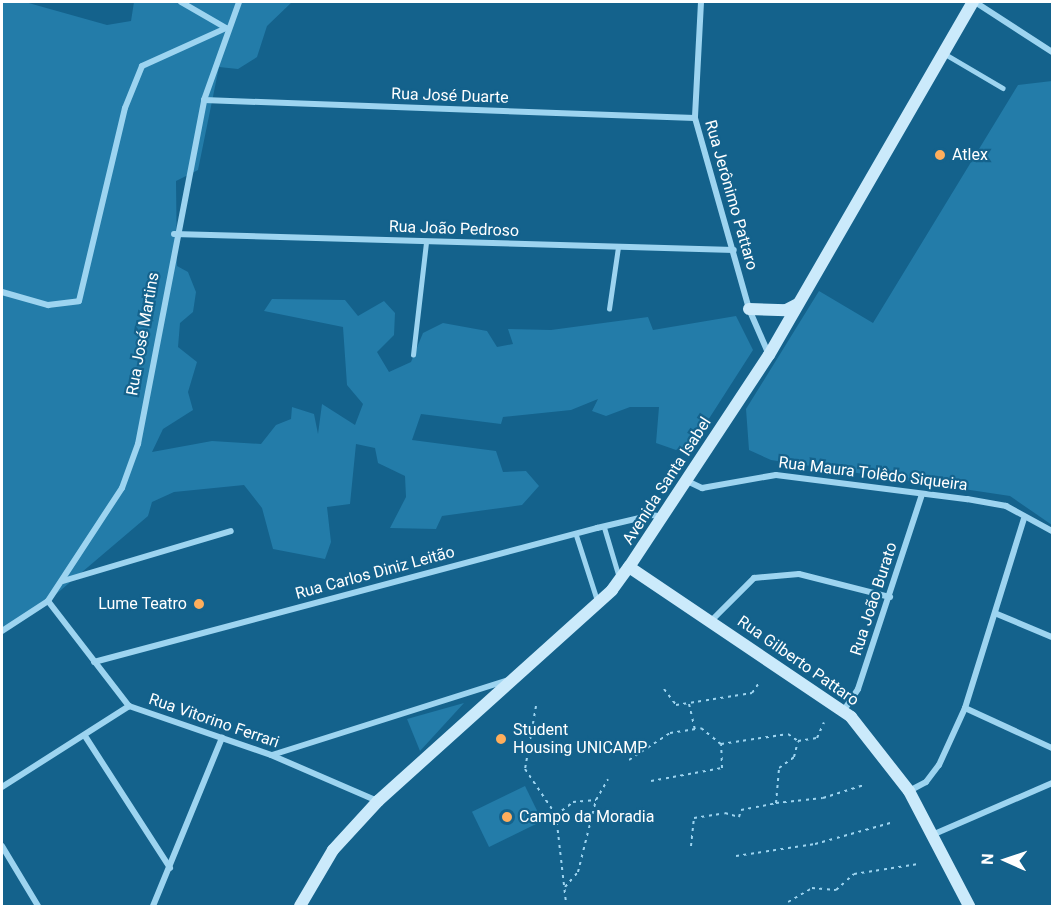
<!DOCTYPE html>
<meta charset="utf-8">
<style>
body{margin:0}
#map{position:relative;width:1054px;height:908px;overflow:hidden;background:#14628c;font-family:Roboto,sans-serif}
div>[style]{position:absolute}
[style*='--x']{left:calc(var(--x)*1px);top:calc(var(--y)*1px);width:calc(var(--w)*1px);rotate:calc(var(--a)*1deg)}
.green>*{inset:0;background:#237ca9;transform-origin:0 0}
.path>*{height:2px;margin-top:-1px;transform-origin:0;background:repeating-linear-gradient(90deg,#9dd4f0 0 3px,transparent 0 7.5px)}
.service>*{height:4.5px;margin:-2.25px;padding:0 2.25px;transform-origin:2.25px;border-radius:2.25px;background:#9dd4f0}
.minor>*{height:6px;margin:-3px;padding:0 3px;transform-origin:3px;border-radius:3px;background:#9dd4f0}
.secondary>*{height:12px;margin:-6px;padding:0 6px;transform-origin:6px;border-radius:6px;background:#cbeafb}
.dots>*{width:16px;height:16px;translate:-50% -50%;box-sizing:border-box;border:3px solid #14628c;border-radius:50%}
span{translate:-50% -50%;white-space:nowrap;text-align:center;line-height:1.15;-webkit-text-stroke:4.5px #14628c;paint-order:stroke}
.street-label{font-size:16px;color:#fff}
.poi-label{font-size:16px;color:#fff}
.left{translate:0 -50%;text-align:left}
.right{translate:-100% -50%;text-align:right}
.frame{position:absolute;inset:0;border:3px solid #fff;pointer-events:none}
.north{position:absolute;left:976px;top:830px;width:60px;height:60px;-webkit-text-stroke:4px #14628c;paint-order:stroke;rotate:273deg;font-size:16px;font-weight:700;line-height:24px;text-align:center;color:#fff}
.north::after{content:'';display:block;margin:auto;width:21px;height:27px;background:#fff;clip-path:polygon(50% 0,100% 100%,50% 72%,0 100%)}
</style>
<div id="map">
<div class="green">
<i style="clip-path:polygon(2px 2px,25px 2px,107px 25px,131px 21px,134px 2px,292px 2px,267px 26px,257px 57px,238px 69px,219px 67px,198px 170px,176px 181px,177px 266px,188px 272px,196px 292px,193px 312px,180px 323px,178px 347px,197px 362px,188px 392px,193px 410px,163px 429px,152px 452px,212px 441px,261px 444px,276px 425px,291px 419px,292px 407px,314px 414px,318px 434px,322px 404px,355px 425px,363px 404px,347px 385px,343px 327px,264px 311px,272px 299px,345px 300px,358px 316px,384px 301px,395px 313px,394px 335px,377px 352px,389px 372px,411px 362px,423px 333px,443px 323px,487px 331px,497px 347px,513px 344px,508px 329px,551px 330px,648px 317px,653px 330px,736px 316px,753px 350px,694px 442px,676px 450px,656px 443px,659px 407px,630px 407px,606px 416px,592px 411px,598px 399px,571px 410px,503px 417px,501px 424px,421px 414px,412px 440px,496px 451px,503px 472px,526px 471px,539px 486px,522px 505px,442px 516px,436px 529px,390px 528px,406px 497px,405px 476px,378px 463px,375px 448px,356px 444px,350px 504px,327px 507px,331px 542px,325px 559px,273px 549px,262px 508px,244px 485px,174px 492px,152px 502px,148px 516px,48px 601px,2px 631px)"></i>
<i style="clip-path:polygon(1052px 81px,1052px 525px,1010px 496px,771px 460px,749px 450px,746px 409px,819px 291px,873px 323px,1018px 85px)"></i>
<i style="clip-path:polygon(464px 703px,420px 751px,407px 719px)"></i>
<i style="left:525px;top:786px;width:39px;height:59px;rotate:64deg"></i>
</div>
<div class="path">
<i style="--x:664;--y:689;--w:20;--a:53"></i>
<i style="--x:676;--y:705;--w:77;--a:-9"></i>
<i style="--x:752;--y:693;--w:12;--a:-55"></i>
<i style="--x:689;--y:704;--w:26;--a:77"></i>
<i style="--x:536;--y:706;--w:64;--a:99.9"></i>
<i style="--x:525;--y:769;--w:55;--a:56"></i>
<i style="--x:556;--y:815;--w:89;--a:83.5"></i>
<i style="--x:629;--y:760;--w:49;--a:-33.4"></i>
<i style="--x:670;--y:733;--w:31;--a:-9"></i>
<i style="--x:701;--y:728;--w:26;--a:39"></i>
<i style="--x:651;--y:781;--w:72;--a:-10.4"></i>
<i style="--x:722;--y:768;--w:24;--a:-92"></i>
<i style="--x:721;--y:744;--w:68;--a:-8.5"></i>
<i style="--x:788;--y:734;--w:12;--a:35"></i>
<i style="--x:798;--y:741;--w:19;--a:-9"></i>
<i style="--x:817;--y:738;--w:17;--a:-66"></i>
<i style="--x:776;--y:803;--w:47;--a:-6.1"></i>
<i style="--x:823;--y:798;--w:43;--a:-17.6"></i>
<i style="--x:556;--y:815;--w:21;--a:-37"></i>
<i style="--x:573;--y:802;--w:23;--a:-5"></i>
<i style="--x:596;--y:800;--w:24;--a:-60"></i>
<i style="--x:691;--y:846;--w:28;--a:-84"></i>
<i style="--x:694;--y:818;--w:31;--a:-9"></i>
<i style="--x:725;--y:813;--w:15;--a:16"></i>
<i style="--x:739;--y:817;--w:7;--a:-74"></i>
<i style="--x:741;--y:810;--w:36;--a:-11"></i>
<i style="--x:776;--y:803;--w:35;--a:-85"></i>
<i style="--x:779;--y:768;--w:19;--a:-36"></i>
<i style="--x:794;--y:757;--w:16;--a:-76"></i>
<i style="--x:736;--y:856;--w:80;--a:-8.6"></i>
<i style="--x:815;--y:844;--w:78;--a:-15.6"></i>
<i style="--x:565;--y:887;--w:20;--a:-49"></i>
<i style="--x:578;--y:872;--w:74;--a:-76"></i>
<i style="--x:788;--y:902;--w:28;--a:-30"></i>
<i style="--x:812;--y:888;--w:24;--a:5"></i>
<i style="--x:836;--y:890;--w:24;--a:-42"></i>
<i style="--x:854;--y:874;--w:65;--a:-8.9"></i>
</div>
<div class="service">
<i style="--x:945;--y:54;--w:67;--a:30.4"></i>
<i style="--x:609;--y:309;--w:63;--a:-81.7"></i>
<i style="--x:413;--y:355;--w:114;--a:-83.4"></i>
<i style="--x:604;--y:526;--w:52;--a:73.3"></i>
<i style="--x:576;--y:534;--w:71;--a:72.1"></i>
</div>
<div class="minor">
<i style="--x:181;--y:2;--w:52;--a:30"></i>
<i style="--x:701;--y:2;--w:116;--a:93"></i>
<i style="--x:695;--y:118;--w:198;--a:74.2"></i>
<i style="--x:749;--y:309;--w:50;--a:66.5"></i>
<i style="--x:975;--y:2;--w:92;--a:33"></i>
<i style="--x:204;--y:100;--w:491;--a:2.1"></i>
<i style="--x:174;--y:234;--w:560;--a:1.64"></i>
<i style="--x:2;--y:292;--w:48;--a:15.8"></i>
<i style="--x:48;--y:305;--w:31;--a:-7"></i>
<i style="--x:79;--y:301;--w:198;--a:-76.6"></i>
<i style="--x:125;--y:108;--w:45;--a:-68"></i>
<i style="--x:142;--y:66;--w:92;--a:-24.3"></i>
<i style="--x:687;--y:481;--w:17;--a:25"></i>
<i style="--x:702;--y:488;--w:75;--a:-10"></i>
<i style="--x:776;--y:475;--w:193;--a:7.2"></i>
<i style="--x:967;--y:499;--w:40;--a:10"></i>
<i style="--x:1006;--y:506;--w:52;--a:28.5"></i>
<i style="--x:63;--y:581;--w:175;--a:-16.6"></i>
<i style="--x:48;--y:601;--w:133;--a:52.4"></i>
<i style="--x:129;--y:706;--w:150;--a:19"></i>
<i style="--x:271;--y:755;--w:116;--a:23.3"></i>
<i style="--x:997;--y:614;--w:60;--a:22.7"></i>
<i style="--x:711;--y:621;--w:61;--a:-45"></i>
<i style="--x:754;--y:578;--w:45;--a:-5.1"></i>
<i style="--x:799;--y:574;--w:94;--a:14.2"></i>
<i style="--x:2;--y:631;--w:55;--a:-33.1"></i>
<i style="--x:48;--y:601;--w:135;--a:-56.8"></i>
<i style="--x:122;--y:488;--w:47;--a:-70"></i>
<i style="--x:138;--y:444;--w:350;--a:-79.1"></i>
<i style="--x:204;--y:100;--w:104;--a:-70.3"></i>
<i style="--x:94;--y:662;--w:521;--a:-14.92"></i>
<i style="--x:597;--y:528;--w:57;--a:-13.3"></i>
<i style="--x:652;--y:515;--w:11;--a:10"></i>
<i style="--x:965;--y:708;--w:96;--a:24.7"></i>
<i style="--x:844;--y:710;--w:25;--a:-56"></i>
<i style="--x:858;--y:689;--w:205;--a:-71.8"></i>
<i style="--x:85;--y:736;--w:157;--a:57.2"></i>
<i style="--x:272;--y:755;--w:248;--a:-17.6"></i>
<i style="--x:2;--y:787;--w:151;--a:-32.5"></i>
<i style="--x:909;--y:791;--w:19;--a:-28"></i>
<i style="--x:926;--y:782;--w:21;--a:-53"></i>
<i style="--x:939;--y:765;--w:63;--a:-65.5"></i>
<i style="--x:965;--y:708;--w:198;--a:-72.7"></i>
<i style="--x:932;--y:835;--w:131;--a:-23.4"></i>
<i style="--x:2;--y:846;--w:70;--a:59"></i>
<i style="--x:153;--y:906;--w:182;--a:-67.7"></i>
</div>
<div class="secondary">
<i style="--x:749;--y:309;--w:37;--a:2"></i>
<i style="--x:786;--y:310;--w:13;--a:-27"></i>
<i style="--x:629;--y:567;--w:268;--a:34"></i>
<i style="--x:851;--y:717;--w:94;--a:51.9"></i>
<i style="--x:909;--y:791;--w:130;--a:62.4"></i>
<i style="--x:300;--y:906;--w:65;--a:-59.5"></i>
<i style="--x:333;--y:850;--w:67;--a:-47.4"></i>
<i style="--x:378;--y:801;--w:315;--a:-42"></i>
<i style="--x:612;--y:590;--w:29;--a:-54"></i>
<i style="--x:629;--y:567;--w:254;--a:-56.6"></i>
<i style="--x:769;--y:355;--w:408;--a:-60"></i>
</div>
<div class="dots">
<i style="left:940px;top:155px;background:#ffae5c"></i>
<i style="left:199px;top:604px;background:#ffae5c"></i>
<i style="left:501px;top:739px;background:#ffae5c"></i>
<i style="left:507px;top:817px;background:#ffae5c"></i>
</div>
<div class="street-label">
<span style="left:450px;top:96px;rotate:2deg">Rua José Duarte</span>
<span style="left:731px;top:195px;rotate:74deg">Rua Jerônimo Pattaro</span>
<span style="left:454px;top:229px;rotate:2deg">Rua João Pedroso</span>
<span style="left:143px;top:334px;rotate:-80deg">Rua José Martins</span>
<span style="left:873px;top:474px;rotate:7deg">Rua Maura Tolêdo Siqueira</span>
<span style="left:667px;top:481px;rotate:-57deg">Avenida Santa Isabel</span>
<span style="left:375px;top:573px;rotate:-15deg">Rua Carlos Diniz Leitão</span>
<span style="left:874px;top:599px;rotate:-72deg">Rua João Burato</span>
<span style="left:798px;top:661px;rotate:35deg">Rua Gilberto Pattaro</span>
<span style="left:214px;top:721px;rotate:19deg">Rua Vitorino Ferrari</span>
</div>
<div class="poi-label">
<span class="left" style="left:952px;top:155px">Atlex</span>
<span class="right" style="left:187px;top:604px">Lume Teatro</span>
<span class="left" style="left:513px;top:739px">Student<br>Housing UNICAMP</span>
<span class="left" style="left:519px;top:817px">Campo da Moradia</span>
</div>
<div class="frame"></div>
<div class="north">N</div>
</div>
